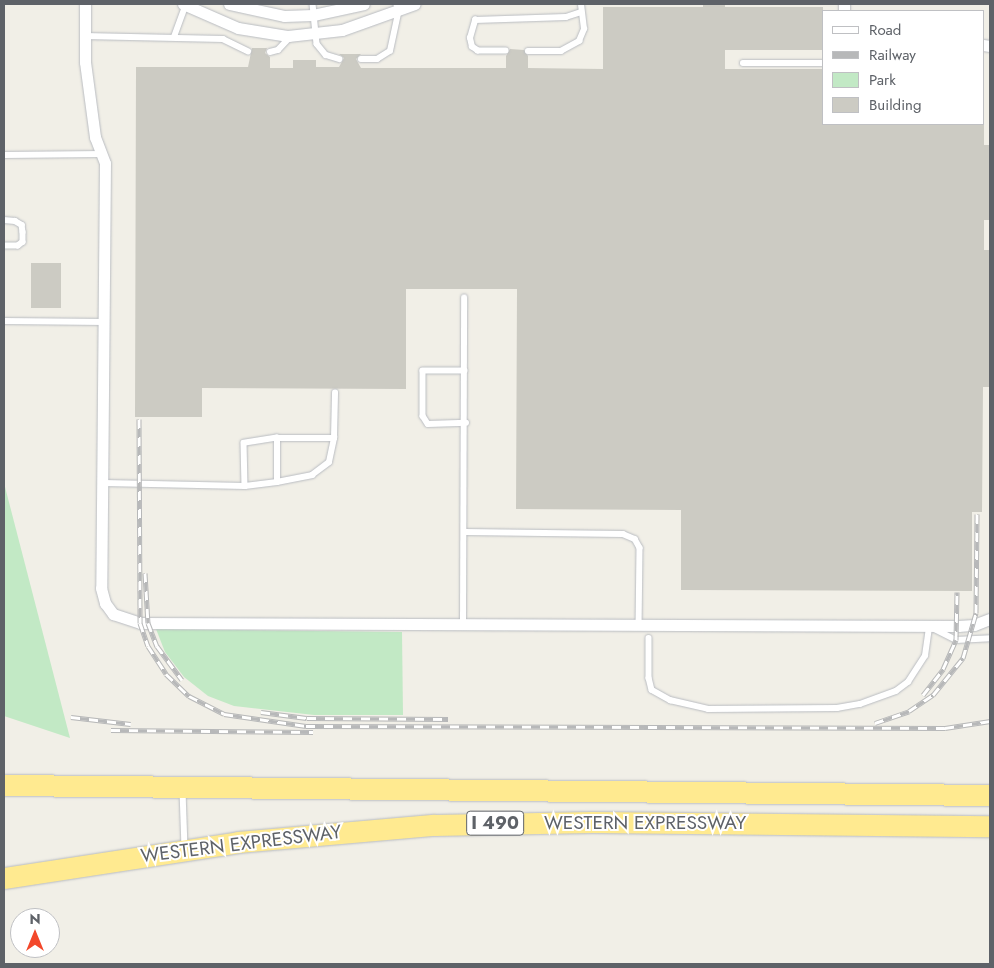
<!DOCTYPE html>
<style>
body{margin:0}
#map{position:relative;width:994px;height:968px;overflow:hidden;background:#f1efe7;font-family:Jost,sans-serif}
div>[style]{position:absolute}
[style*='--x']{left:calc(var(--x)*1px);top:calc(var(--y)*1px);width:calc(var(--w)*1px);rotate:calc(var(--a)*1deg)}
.green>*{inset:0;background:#c2e9c5}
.building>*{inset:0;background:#cccbc3;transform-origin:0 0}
.roads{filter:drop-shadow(0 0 1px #b9bcc1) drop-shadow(0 0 1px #b9bcc1)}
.service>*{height:5.5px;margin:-2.75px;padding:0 2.75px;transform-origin:2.75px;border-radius:2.75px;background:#fff}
.minor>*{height:11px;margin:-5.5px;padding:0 5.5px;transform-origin:5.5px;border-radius:5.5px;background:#fff}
.motorway>*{height:21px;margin:-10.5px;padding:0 10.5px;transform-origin:10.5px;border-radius:10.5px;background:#ffea90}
.rail>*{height:5px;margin-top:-2.5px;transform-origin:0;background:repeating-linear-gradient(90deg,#fff 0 9px,#b7b8b9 0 18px);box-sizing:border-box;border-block:1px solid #b7b8b9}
span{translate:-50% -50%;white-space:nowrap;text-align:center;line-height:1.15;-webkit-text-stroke:4px #fff;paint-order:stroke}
.shield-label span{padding:1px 4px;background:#fff;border:1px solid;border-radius:4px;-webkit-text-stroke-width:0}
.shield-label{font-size:18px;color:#5e6268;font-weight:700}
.street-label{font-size:19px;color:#5e6268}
.frame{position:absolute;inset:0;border:5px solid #5e6268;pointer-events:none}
.legend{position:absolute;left:822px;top:10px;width:162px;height:115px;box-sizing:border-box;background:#fff;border:1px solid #bfc0c3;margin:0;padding:6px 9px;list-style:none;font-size:15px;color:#5e6268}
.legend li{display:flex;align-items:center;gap:10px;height:25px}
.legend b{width:25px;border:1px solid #bfc0c3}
.north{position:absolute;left:10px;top:908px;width:50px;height:50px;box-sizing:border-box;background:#fff;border:1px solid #bfc0c3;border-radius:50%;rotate:0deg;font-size:14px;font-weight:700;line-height:20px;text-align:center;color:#5e6268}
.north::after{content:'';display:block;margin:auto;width:18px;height:22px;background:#f3482b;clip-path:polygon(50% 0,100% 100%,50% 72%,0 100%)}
</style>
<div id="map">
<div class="green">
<i style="clip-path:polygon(4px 483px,70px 738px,4px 716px)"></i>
<i style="clip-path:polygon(156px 629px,402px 632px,403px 715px,314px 715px,234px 706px,208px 696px,184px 677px,165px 652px)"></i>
</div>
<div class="building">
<i style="clip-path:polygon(703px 4px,725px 4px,725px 7px,823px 7px,823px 50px,725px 50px,725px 69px,823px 69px,823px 124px,984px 124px,984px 145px,990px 145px,990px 220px,984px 220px,984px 250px,990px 250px,990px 387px,983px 387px,982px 512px,972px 512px,972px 591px,681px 590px,681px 510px,516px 509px,517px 289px,406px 289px,406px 389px,202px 388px,202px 417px,135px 417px,136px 67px,248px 67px,252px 48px,267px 48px,265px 53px,270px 57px,270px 68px,293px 68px,293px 60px,316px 60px,316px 67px,339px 67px,344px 58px,339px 54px,361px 54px,356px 59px,361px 68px,506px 68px,506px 56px,510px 49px,524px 50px,528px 56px,528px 68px,603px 69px,603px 7px,703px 7px)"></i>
<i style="left:31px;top:263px;width:30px;height:45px"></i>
</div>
<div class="roads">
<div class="service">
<i style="--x:313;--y:4;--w:40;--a:84.3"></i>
<i style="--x:317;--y:44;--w:14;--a:51"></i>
<i style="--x:326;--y:55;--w:14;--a:17"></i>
<i style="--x:84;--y:36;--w:139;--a:1.2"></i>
<i style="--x:223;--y:39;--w:28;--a:26"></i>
<i style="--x:174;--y:37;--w:35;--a:-70"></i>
<i style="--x:506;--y:51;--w:28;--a:180"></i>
<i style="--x:478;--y:51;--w:7;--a:-146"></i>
<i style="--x:472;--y:47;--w:9;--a:-103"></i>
<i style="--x:470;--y:38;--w:19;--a:-74"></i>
<i style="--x:475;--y:20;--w:91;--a:-1.9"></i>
<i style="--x:566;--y:17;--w:16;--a:-18"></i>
<i style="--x:528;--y:51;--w:33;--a:0"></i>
<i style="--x:561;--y:51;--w:21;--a:-29"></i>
<i style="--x:579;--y:41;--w:13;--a:-67"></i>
<i style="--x:584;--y:29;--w:25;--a:-97"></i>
<i style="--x:270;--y:52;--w:8;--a:-14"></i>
<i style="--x:278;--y:50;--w:18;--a:-47"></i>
<i style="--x:361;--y:59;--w:16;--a:0"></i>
<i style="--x:377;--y:59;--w:15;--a:-32"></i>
<i style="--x:390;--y:51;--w:43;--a:-77.9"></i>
<i style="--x:399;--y:9;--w:6;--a:-121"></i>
<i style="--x:743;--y:63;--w:80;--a:0"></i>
<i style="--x:4;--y:155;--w:98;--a:-0.6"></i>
<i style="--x:4;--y:220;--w:11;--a:5"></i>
<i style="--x:15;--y:221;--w:8;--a:30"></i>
<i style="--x:22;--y:225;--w:7;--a:82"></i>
<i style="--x:23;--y:232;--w:10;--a:90"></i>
<i style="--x:23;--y:242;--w:6;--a:141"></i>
<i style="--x:18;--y:246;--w:14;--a:180"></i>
<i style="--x:4;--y:321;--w:101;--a:0.6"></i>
<i style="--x:465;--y:371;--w:42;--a:180"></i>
<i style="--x:423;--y:371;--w:45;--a:90"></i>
<i style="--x:423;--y:416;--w:9;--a:58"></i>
<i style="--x:428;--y:424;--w:38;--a:-2"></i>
<i style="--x:277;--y:438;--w:57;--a:0"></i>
<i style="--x:277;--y:482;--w:36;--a:-11"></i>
<i style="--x:312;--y:475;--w:21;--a:-37"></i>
<i style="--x:329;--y:462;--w:25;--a:-78"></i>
<i style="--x:334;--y:438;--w:45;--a:-88.7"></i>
<i style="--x:104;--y:483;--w:141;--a:1.2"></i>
<i style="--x:245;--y:486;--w:32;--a:-7"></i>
<i style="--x:277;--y:482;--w:44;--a:-90"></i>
<i style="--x:277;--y:438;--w:33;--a:171"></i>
<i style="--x:244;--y:443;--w:43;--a:88.7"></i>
<i style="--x:465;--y:532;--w:158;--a:0.7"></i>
<i style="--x:623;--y:534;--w:13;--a:23"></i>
<i style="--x:635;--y:539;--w:10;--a:61"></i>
<i style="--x:640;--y:548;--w:77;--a:90.7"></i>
<i style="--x:463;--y:624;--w:326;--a:-89.8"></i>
<i style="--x:649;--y:638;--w:40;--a:90"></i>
<i style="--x:649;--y:678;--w:12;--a:76"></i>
<i style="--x:652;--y:690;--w:21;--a:29"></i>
<i style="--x:670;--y:700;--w:39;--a:13"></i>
<i style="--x:708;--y:709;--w:129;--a:-0.4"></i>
<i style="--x:837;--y:708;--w:23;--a:-10"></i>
<i style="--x:860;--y:704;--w:38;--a:-20"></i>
<i style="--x:896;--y:691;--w:15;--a:-37"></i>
<i style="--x:908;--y:682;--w:31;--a:-57"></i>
<i style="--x:925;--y:656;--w:30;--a:-82"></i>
<i style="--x:929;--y:626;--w:30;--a:27"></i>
<i style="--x:956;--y:640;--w:34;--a:-3"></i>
<i style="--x:183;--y:791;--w:56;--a:88"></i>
</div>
<div class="minor">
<i style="--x:85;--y:4;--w:58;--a:90"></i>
<i style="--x:85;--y:62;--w:76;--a:82.4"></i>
<i style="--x:95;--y:137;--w:28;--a:69"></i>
<i style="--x:105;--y:163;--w:425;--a:90.5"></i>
<i style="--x:101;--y:588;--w:16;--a:75"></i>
<i style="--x:105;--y:603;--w:14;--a:54"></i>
<i style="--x:113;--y:614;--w:28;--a:18"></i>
<i style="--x:140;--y:623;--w:818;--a:0.21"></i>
<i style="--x:958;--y:626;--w:16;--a:-4"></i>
<i style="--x:974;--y:625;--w:17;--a:-21"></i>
<i style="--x:183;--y:4;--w:60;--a:23.6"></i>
<i style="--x:238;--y:28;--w:51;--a:9.1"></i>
<i style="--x:288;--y:36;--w:54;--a:-6.3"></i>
<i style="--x:342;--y:30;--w:77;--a:-19.6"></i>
<i style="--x:229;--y:4;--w:56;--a:12.3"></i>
<i style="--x:284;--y:16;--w:29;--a:-2"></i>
<i style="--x:313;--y:15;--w:52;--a:-12.2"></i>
<i style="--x:844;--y:4;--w:7;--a:90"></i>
<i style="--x:983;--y:45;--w:7;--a:8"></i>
</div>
<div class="motorway">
<i style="--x:4;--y:785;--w:986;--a:0.58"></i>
<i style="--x:4;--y:878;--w:237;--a:-8.7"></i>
<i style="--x:238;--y:842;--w:197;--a:-5"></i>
<i style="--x:434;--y:825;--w:158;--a:-1.1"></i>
<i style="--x:592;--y:822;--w:398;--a:0.6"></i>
</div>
</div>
<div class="rail">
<i style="--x:139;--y:419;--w:204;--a:89.7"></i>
<i style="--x:140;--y:623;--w:24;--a:71"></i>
<i style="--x:148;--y:646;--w:33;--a:57"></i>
<i style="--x:166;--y:674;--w:32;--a:44"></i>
<i style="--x:189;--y:696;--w:39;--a:27"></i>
<i style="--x:224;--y:714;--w:83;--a:8.3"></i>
<i style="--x:306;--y:726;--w:639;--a:0.18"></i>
<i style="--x:945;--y:728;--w:46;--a:-8.8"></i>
<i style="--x:145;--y:573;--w:50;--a:86.6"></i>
<i style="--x:148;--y:623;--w:25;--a:69"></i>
<i style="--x:157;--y:646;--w:42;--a:53.7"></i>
<i style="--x:923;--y:695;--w:33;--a:-52"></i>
<i style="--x:943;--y:669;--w:32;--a:-66"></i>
<i style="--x:956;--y:640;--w:48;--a:-88.8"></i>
<i style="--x:261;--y:712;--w:46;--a:7.4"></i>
<i style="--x:307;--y:718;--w:141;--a:0.4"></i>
<i style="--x:71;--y:717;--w:60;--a:6.7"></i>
<i style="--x:875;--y:723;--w:36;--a:-19"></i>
<i style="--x:909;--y:711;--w:29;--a:-34"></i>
<i style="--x:933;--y:695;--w:48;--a:-51"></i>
<i style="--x:963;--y:658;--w:47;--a:-73.9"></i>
<i style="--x:976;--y:613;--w:99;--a:-89.4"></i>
<i style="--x:111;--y:730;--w:202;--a:0.6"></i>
</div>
<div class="shield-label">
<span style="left:495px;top:823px">I 490</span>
</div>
<div class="street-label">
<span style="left:645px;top:823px">WESTERN EXPRESSWAY</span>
<span style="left:241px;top:844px;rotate:-7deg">WESTERN EXPRESSWAY</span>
</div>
<div class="frame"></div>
<ul class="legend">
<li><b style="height:6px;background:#fff"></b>Road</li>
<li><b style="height:6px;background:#b7b8b9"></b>Railway</li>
<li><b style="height:14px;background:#c2e9c5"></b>Park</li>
<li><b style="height:14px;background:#cccbc3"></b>Building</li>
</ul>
<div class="north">N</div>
</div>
